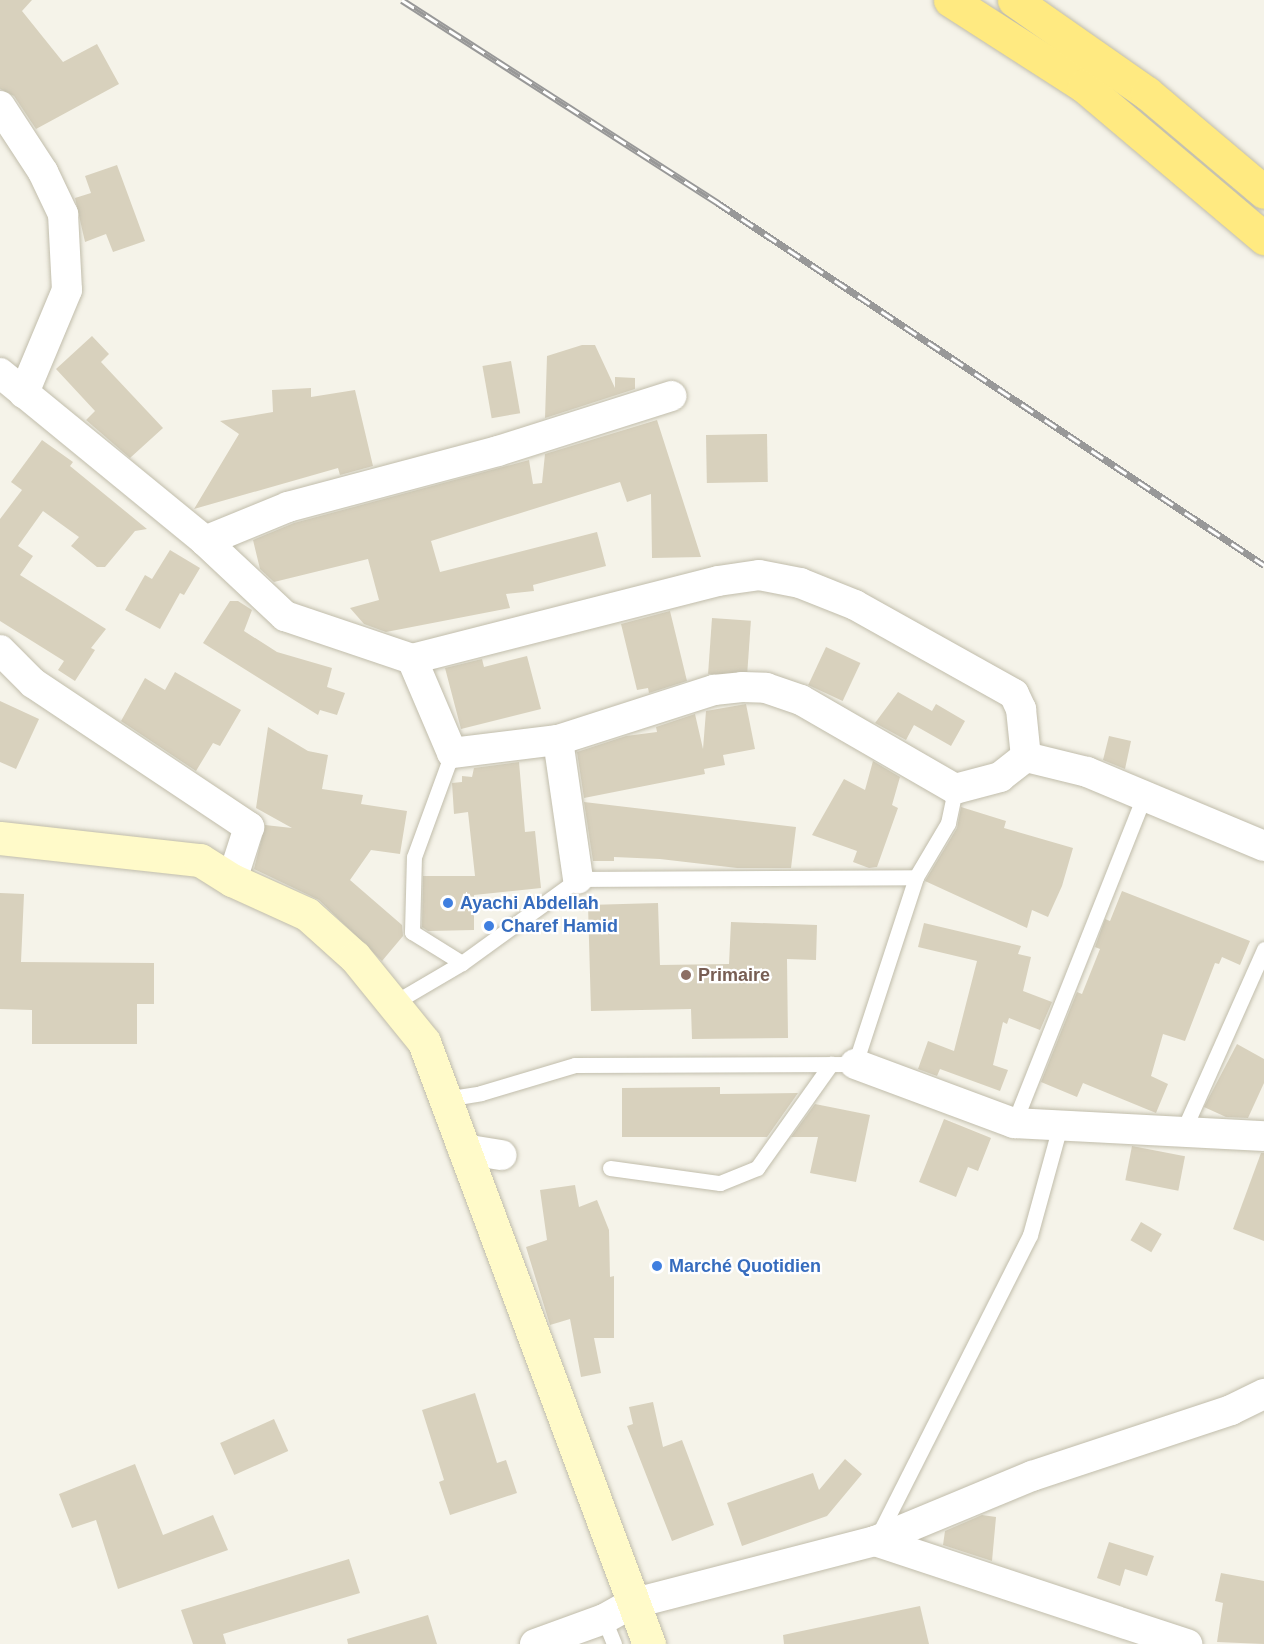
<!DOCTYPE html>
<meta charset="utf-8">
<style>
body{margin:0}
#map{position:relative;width:1264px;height:1644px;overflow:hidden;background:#f5f3e9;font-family:Helvetica,sans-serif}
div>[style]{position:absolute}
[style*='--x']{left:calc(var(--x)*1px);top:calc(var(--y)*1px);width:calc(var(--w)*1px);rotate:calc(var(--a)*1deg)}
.building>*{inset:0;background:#d8d1bd;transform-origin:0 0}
.roads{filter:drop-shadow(0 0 2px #c1bdab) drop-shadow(0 0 2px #c1bdab)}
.service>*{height:15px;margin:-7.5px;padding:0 7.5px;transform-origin:7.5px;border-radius:7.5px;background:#fff}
.minor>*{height:30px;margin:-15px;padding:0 15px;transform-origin:15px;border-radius:15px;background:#fff}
.secondary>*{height:33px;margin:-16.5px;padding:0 16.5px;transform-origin:16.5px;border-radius:16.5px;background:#fffac9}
.trunk>*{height:33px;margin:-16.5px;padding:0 16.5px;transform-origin:16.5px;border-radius:16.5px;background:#ffea81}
.rail>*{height:7px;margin-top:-3.5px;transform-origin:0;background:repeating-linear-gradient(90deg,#fff 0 14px,#989898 0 28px);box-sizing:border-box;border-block:2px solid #989898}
.dots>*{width:16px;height:16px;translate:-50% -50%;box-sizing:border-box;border:3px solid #fff;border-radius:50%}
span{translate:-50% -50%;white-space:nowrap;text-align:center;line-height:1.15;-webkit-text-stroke:4.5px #fff;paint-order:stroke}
.shop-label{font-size:18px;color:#366cbe;font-weight:700}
.left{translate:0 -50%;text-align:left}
.education-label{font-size:18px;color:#785e54;font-weight:700}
</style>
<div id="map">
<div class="building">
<i style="clip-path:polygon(0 0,32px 0,22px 11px,63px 62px,97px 44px,119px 84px,36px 129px,14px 96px,0 89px)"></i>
<i style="clip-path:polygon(117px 165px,145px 241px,113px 252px,106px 234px,85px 242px,75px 198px,91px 193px,85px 176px)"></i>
<i style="clip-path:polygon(92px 336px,109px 354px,101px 362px,163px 428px,130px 458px,86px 420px,95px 411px,56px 369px)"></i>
<i style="clip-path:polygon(582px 345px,595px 345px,615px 388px,615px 377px,635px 378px,635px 389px,545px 418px,547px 356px)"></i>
<i style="left:511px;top:361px;width:53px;height:29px;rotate:80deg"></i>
<i style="clip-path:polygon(311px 388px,311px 397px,355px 390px,373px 466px,340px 475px,338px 468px,194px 509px,239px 434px,220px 421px,273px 412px,272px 390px)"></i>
<i style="clip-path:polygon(657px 420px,701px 557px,652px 558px,651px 494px,627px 502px,620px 482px,431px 541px,440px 572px,597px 532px,606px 566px,533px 585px,534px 591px,506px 594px,510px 608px,386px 632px,364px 624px,350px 608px,379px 600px,368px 559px,274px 582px,260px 569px,253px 540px,294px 523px,529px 460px,533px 484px,542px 483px,545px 454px)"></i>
<i style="left:767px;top:434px;width:48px;height:61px;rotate:89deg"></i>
<i style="clip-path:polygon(42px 440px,73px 462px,70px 466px,147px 529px,135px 531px,105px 567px,97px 567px,71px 546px,79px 537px,43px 511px,18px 546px,33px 556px,20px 575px,106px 629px,91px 648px,95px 650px,75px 681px,58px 670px,64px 661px,0 621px,0 519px,22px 490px,11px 482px)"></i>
<i style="clip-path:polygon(170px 550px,200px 568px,184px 595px,180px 593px,160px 629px,125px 610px,145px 575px,152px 579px)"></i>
<i style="clip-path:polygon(230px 601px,238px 601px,252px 610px,244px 631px,277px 652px,332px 668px,327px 687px,345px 693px,337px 715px,320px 710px,318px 715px,203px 643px)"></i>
<i style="clip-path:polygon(670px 611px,687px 681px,649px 693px,648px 688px,637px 690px,621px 624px)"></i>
<i style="left:712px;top:618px;width:39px;height:56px;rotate:4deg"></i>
<i style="left:826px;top:647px;width:38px;height:42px;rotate:25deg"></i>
<i style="clip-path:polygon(527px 656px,541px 709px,461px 729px,445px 668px,482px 659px,484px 667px)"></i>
<i style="clip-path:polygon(175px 672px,241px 710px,220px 746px,213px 743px,196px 771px,121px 721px,145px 678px,165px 690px)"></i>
<i style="clip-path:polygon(898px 692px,932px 711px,936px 704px,965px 721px,951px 746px,914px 725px,906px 740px,875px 723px)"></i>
<i style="clip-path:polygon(0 701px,39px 719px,16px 769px,0 762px)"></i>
<i style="clip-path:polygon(746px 704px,755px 749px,723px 755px,725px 765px,704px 769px,705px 774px,584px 798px,577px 752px,626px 736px,657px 732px,656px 727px,695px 714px,703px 749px,706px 711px)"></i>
<i style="clip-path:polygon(268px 727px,308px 751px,328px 755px,322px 789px,363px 795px,361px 804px,407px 811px,400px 854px,371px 850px,350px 880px,402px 925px,403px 936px,382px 961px,319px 900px,254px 869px,265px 825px,292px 828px,256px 808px)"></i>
<i style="clip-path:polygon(1109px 736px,1131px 741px,1125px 769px,1103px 760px)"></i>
<i style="clip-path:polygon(873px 761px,900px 777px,892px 805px,898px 808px,877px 867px,869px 868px,853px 862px,857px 851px,812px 835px,844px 779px,865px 790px)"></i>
<i style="clip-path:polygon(519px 762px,525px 832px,535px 831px,541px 888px,474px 895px,474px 930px,428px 931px,422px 927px,423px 876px,475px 876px,468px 812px,454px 814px,452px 783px,462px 782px,462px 776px,472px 777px,474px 768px)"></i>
<i style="clip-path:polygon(584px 802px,796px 827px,791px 868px,737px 868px,660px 859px,614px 857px,614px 861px,593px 861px)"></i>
<i style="clip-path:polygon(961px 807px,1006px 821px,1004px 828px,1073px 848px,1062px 886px,1048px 917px,1032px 910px,1027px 928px,925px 881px,957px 828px)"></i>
<i style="clip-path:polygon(1122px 891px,1250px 941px,1240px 965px,1222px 957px,1219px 964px,1215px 963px,1185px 1041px,1163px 1034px,1151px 1076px,1168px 1084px,1156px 1113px,1083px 1083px,1077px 1097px,1041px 1082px,1077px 992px,1082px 994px,1100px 949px,1095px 947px,1105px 919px,1110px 921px)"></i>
<i style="clip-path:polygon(0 893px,24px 894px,21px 962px,154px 963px,154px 1004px,137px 1004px,137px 1044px,32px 1044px,32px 1010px,0 1009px)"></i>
<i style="clip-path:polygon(658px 903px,660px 965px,729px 964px,731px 922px,817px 925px,816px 960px,787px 959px,788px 1038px,692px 1039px,691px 1009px,591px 1011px,588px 905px)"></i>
<i style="clip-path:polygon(924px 923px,1021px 946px,1018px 954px,1031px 957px,1023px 991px,1052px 1002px,1040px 1030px,1009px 1018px,1007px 1024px,1003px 1022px,993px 1065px,1008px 1070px,1000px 1091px,940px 1069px,937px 1076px,918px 1069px,928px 1041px,954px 1051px,977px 961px,918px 947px)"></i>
<i style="clip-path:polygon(1237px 1044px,1264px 1059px,1264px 1083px,1248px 1118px,1226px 1117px,1204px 1107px)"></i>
<i style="clip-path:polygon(720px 1087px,720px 1094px,798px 1093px,767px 1137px,622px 1137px,622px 1088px)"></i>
<i style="clip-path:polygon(815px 1104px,870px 1115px,856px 1182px,810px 1173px,818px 1137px,791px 1137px)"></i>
<i style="clip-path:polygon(944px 1119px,991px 1138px,978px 1171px,968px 1167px,956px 1197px,919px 1182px)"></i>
<i style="left:1132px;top:1146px;width:54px;height:35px;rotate:11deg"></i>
<i style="clip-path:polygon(1261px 1153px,1264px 1153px,1264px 1241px,1233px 1229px)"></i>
<i style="clip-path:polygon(575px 1185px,579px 1207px,597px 1200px,609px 1230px,610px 1277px,614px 1276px,614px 1338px,594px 1338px,601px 1373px,581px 1377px,570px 1319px,550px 1325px,526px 1247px,547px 1240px,540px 1190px)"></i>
<i style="left:1141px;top:1222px;width:24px;height:21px;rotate:30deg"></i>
<i style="clip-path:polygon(475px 1393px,497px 1463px,506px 1460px,517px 1493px,450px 1515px,439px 1482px,444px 1480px,422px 1410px)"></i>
<i style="clip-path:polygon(653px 1402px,663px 1447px,682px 1440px,714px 1525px,672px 1541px,627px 1426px,633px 1424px,629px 1407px)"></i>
<i style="left:274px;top:1419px;width:35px;height:59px;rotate:66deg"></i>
<i style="clip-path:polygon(845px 1459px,862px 1474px,827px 1516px,742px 1546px,727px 1503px,813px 1473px,819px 1490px)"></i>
<i style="clip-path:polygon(135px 1464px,163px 1535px,213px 1515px,228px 1550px,118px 1589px,96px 1520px,72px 1528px,59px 1494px)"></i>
<i style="clip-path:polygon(982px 1515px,996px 1517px,992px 1561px,943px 1545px,945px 1531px)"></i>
<i style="clip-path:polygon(1109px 1542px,1154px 1556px,1147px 1576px,1125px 1569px,1120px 1586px,1097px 1578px)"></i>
<i style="clip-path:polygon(349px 1559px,360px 1593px,223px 1634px,226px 1644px,193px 1644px,181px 1610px)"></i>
<i style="clip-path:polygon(1221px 1573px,1264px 1581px,1264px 1644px,1217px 1642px,1223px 1603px,1215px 1601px)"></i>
<i style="clip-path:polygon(920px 1606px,929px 1644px,784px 1644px,783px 1635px)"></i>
<i style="clip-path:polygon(428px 1615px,437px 1644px,348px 1644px,347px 1639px)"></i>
</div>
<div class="roads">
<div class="service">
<i style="--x:462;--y:963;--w:143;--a:-35.9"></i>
<i style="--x:578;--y:879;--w:338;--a:-0.3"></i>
<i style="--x:392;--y:1004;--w:81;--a:-30.4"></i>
<i style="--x:462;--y:963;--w:59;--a:-148.2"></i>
<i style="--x:412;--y:932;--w:75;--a:-88.5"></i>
<i style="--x:414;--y:857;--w:111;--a:-69.9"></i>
<i style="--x:445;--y:1099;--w:36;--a:-9"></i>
<i style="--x:481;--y:1093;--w:98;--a:-16.6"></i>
<i style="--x:575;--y:1065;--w:280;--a:-0.2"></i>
<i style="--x:855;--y:1064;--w:197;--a:-71.9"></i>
<i style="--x:916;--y:877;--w:63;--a:-59.3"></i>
<i style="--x:948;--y:823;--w:35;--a:-78"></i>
<i style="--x:1014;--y:1123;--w:352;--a:-68.3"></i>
<i style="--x:1184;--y:1129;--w:197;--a:-66"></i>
<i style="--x:610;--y:1168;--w:111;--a:7.8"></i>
<i style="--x:720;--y:1183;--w:40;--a:-22"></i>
<i style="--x:757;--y:1168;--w:128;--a:-54.6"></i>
<i style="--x:877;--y:1538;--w:339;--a:-63.2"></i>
<i style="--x:1030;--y:1235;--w:113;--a:-74.6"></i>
<i style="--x:604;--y:1619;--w:27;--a:68"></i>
</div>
<div class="minor">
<i style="--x:0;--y:106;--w:79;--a:56.9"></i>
<i style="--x:43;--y:172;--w:47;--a:64.5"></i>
<i style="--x:63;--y:214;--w:76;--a:87"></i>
<i style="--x:67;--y:290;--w:112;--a:112.7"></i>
<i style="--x:0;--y:373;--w:265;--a:39.3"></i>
<i style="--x:205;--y:541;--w:110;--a:43.2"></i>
<i style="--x:285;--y:616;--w:134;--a:18.7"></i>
<i style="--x:412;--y:659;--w:102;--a:66.9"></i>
<i style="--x:452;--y:753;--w:107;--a:-7"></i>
<i style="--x:558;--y:740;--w:164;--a:-17.8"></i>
<i style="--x:714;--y:690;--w:28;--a:-6"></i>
<i style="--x:742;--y:687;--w:24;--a:2"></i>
<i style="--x:766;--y:688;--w:37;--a:19"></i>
<i style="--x:801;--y:700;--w:178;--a:30"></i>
<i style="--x:955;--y:789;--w:47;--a:-14.9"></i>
<i style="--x:1000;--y:777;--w:33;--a:-38"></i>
<i style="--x:205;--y:541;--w:90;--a:-22.3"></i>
<i style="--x:288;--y:507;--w:217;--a:-14.9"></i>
<i style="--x:498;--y:451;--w:182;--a:-17.6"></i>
<i style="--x:0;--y:650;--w:47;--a:45"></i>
<i style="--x:33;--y:683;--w:260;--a:33.7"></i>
<i style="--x:249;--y:827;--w:56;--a:107.8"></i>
<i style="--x:412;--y:659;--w:316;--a:-14.3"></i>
<i style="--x:718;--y:581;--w:41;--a:-8.3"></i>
<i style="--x:759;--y:575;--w:42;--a:11"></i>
<i style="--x:800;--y:583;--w:59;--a:21.8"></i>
<i style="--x:855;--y:605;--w:182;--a:29.2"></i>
<i style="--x:1014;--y:694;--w:17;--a:65"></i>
<i style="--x:1021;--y:709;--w:48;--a:84.1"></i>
<i style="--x:1026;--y:757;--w:63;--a:13.8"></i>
<i style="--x:1087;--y:772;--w:192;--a:22.7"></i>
<i style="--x:558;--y:740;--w:140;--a:81.8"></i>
<i style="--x:855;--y:1064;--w:170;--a:20.4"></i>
<i style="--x:1014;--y:1123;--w:250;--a:3"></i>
<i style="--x:463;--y:1149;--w:39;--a:9"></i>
<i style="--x:875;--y:1541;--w:329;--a:18.3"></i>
<i style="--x:535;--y:1644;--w:73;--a:-19.9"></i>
<i style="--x:604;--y:1619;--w:31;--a:-29"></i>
<i style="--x:631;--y:1604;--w:252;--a:-14.5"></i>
<i style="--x:875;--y:1541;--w:170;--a:-22.5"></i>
<i style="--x:1032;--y:1476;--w:210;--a:-18.3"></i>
<i style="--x:1231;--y:1410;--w:37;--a:-26"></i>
</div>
<div class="secondary">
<i style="--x:0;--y:838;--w:201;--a:6.3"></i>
<i style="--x:200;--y:860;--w:38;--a:32"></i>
<i style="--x:232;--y:880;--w:82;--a:24.4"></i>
<i style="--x:307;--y:914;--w:64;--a:41.9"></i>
<i style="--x:355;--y:957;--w:109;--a:50.9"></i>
<i style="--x:424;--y:1042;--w:643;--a:69.51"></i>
</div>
<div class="trunk">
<i style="--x:950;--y:0;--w:159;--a:32.7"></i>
<i style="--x:1084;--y:86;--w:236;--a:40.2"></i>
<i style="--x:1014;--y:0;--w:162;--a:35"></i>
<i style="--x:1147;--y:93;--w:153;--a:40.2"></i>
</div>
</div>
<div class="rail">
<i style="--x:402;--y:0;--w:376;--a:32.7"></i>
<i style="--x:718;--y:203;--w:655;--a:33.54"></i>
</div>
<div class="dots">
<i style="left:448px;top:903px;background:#3f7fe0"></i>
<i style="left:489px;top:926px;background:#3f7fe0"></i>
<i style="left:686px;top:975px;background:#8d6e63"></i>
<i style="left:657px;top:1266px;background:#3f7fe0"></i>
</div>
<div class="shop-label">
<span class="left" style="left:460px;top:903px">Ayachi Abdellah</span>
<span class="left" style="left:501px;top:926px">Charef Hamid</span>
<span class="left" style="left:669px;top:1266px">Marché Quotidien</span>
</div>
<div class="education-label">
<span class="left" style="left:698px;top:975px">Primaire</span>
</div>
</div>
